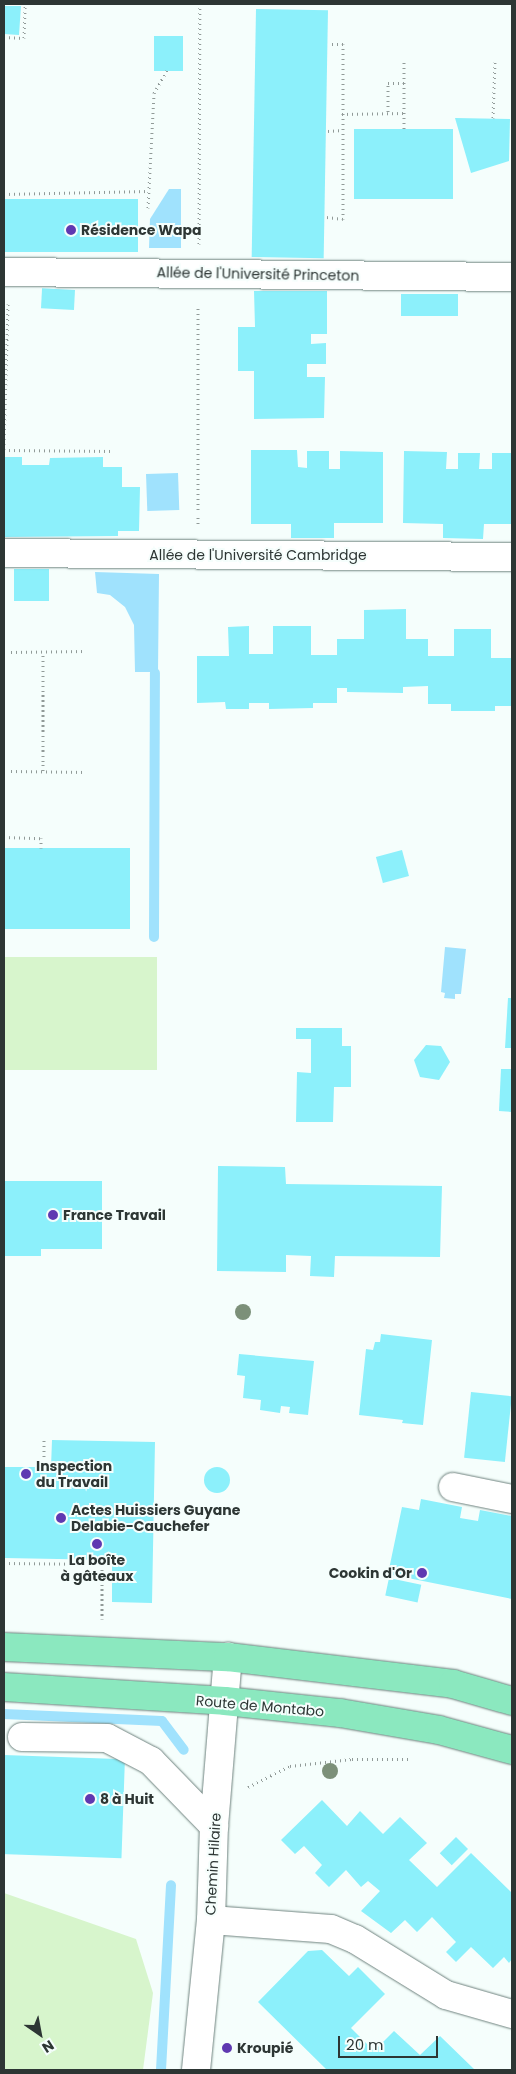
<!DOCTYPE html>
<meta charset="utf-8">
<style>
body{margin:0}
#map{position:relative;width:516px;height:2074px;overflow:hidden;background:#f5fefc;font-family:Poppins,sans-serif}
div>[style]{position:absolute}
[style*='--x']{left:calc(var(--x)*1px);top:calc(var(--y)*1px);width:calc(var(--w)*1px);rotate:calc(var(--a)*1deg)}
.green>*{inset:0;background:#d7f5cc;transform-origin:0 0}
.water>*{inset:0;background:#a0e2fd;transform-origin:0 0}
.stream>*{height:10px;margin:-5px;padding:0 5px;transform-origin:5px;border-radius:5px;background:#a0e2fd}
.building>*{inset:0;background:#8cf0fb;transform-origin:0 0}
.round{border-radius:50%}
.path>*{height:3px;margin-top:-1.5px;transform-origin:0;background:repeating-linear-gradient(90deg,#919a98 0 1px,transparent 0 5px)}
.roads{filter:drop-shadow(0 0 1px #6f837f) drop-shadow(0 0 1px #6f837f)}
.minor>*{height:28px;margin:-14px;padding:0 14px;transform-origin:14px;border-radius:14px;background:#fff}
.major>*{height:28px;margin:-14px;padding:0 14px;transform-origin:14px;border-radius:14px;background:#8be8bf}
.trees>*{width:16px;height:16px;margin:-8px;border-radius:50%;background:#7c9079}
.dots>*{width:14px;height:14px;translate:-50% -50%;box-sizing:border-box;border:2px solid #f5fefc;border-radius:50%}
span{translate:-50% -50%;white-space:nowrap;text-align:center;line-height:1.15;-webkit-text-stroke:4px #f5fefc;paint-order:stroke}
.poi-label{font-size:14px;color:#2d3634;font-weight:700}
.left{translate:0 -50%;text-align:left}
.right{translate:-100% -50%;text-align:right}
.street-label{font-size:14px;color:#2d3634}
.frame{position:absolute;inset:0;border:5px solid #2d3634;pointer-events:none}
.north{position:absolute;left:15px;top:2009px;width:50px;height:50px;-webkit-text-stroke:4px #f5fefc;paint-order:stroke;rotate:147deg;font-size:14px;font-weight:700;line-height:20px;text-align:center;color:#2d3634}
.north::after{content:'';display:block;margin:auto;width:18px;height:22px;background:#2d3634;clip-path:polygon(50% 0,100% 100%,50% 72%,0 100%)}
.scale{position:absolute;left:338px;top:2036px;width:100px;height:22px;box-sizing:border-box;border:2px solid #2d3634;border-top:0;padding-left:6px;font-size:15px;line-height:18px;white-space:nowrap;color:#2d3634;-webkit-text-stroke:4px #f5fefc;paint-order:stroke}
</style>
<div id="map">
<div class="green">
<i style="left:4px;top:957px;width:153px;height:113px"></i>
<i style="clip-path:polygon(4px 1893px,136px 1939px,153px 1993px,143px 2070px,4px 2070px)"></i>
</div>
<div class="water">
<i style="clip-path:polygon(169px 189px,181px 189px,181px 248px,149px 248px,150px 219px)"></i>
<i style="left:178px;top:473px;width:37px;height:32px;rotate:88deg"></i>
<i style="clip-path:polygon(95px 572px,159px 574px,158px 672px,135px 672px,134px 625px,125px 607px,110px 595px,97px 593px)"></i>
<i style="clip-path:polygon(445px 947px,466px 949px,461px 994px,455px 994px,455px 999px,444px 998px,445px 993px,441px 992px)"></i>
</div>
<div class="stream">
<i style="--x:154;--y:937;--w:264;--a:-89.8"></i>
<i style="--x:4;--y:1714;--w:158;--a:2.5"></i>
<i style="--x:162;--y:1721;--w:36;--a:53"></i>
<i style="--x:161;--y:2070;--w:185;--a:-86.9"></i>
</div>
<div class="building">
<i style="clip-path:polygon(4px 6px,21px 6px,19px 35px,4px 34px)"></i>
<i style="left:256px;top:9px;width:72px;height:248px;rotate:1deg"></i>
<i style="left:154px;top:36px;width:29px;height:35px"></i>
<i style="clip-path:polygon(455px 118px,510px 119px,509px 161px,471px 173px)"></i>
<i style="left:354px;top:129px;width:99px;height:70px"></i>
<i style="left:4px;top:199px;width:134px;height:53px"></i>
<i style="left:75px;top:290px;width:20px;height:33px;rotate:93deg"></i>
<i style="clip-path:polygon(254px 291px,327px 291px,327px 334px,311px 334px,311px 344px,326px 343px,326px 364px,307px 364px,307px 377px,325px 377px,324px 418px,254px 419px,254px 371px,238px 371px,238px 327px,255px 327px)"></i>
<i style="left:458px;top:294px;width:22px;height:57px;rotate:90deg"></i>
<i style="clip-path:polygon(251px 450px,297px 450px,298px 467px,307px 468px,307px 451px,329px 451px,329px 469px,340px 469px,340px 451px,383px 452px,383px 523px,334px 523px,334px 538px,291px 538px,291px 524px,251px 524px)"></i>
<i style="clip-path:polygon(404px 451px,447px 452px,446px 469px,458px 469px,458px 453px,480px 453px,479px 469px,492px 469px,492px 453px,512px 453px,512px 524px,484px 524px,483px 539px,443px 538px,443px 524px,403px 523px)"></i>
<i style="clip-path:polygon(4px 457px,22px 457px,22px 465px,49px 465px,50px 458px,103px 457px,103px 467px,122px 467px,122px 487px,140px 487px,139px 531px,118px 531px,118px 536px,4px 537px)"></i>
<i style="left:14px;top:569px;width:35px;height:32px"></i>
<i style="clip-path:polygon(406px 609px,406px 639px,428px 639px,428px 656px,454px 656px,454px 629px,491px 629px,491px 658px,512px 658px,512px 706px,495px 706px,495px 711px,451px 711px,451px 704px,428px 704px,428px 686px,403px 687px,403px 693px,347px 692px,347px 688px,337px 688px,337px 703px,313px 703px,313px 708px,269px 709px,269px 703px,249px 703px,249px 709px,226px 709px,225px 702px,197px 703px,197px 656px,229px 656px,228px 627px,249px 626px,249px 654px,273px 654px,273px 626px,311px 626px,311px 655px,337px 655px,337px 639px,364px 639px,364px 610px)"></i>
<i style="left:4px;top:848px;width:126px;height:81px"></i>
<i style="left:402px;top:850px;width:27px;height:27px;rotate:75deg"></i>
<i style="clip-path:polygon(508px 998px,512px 998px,512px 1048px,505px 1048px)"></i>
<i style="clip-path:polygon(296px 1028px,342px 1028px,342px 1046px,351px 1046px,351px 1087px,334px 1087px,333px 1122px,296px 1122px,297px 1072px,311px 1073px,311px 1039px,296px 1039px)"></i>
<i style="clip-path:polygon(426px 1045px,441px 1046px,450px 1062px,439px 1080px,420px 1077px,414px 1060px)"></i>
<i style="clip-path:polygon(501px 1069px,512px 1069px,512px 1112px,499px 1111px)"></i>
<i style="clip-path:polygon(218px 1166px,285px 1167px,286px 1184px,442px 1186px,440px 1257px,335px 1256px,334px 1277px,310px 1276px,311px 1256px,286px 1255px,286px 1272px,217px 1271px)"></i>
<i style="clip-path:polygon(4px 1181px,102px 1181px,102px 1249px,41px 1249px,41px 1256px,4px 1256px)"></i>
<i style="clip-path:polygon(381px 1334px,432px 1340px,423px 1425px,402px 1423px,403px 1420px,359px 1415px,366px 1349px,373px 1350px,375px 1342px,380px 1342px)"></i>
<i style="clip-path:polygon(239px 1354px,314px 1361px,308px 1415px,289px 1413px,290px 1407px,281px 1406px,280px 1413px,260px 1410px,261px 1400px,243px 1398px,245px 1376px,237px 1375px)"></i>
<i style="left:471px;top:1392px;width:41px;height:66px;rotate:6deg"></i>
<i style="clip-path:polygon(52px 1440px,155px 1442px,152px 1603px,112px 1602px,112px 1560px,4px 1558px,4px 1467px,51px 1467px)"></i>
<i class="round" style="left:204px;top:1467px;width:26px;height:26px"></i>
<i style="clip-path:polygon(421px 1499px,462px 1507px,460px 1518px,478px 1521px,480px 1510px,512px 1516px,512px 1599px,388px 1574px,402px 1507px,419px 1510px)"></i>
<i style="left:389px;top:1578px;width:33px;height:18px;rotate:12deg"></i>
<i style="left:4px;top:1755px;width:121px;height:99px;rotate:2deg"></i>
<i style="clip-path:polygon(322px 1800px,347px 1826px,360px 1811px,383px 1834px,400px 1817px,427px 1843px,409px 1860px,437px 1887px,471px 1853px,512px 1893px,512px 1959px,509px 1963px,504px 1957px,493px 1968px,471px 1947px,456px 1962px,446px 1952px,456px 1942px,432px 1917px,417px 1932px,405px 1920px,391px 1933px,361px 1911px,380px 1891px,368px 1881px,361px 1887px,346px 1870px,329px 1887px,315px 1873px,322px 1865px,304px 1846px,295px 1854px,281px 1840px)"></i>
<i style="left:456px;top:1837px;width:17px;height:23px;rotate:45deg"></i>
<i style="clip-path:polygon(322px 1950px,349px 1976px,358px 1967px,385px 1994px,351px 2028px,374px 2051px,394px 2031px,420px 2055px,440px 2036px,475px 2070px,327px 2070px,258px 2002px,308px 1951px)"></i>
</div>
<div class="path">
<i style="--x:4;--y:37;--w:20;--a:3"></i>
<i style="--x:24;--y:38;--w:34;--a:-88"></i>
<i style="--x:388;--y:112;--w:29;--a:-90"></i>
<i style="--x:388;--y:83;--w:17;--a:0"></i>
<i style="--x:342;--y:114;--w:63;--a:-0.9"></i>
<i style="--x:493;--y:118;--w:56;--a:-88"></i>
<i style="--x:404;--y:129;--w:67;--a:-90"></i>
<i style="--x:328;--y:131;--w:15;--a:-4"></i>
<i style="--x:4;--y:194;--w:145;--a:-1.2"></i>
<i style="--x:148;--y:208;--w:115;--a:-87"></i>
<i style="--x:154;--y:93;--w:28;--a:-60"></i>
<i style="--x:327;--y:217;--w:16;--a:7"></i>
<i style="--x:343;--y:219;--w:175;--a:-90"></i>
<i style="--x:343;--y:44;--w:14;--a:180"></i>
<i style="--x:199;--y:244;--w:240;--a:-89.8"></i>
<i style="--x:8;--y:304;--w:146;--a:91.6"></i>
<i style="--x:4;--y:450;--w:109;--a:0.5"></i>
<i style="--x:198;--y:524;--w:219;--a:-90"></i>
<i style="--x:11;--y:652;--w:75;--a:-0.8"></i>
<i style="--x:11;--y:771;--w:75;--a:0.8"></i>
<i style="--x:43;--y:771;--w:119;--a:-90"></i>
<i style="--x:4;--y:837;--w:37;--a:2"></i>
<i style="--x:41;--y:838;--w:10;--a:90"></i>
<i style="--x:44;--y:1467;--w:29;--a:-90"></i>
<i style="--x:4;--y:1563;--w:98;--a:0.6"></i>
<i style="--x:102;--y:1564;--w:55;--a:90"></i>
<i style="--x:248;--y:1787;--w:47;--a:-26.6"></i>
<i style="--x:290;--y:1766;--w:62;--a:-6.4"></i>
<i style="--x:352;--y:1759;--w:59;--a:0"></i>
</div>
<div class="roads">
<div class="minor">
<i style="--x:4;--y:272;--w:508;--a:0.56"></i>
<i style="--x:4;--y:553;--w:508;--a:0.45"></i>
<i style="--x:453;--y:1487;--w:60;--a:11.5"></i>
<i style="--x:22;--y:1737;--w:85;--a:0.7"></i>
<i style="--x:107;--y:1738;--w:50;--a:27.6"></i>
<i style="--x:151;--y:1761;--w:91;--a:45.9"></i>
<i style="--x:211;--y:1920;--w:120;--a:4.3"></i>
<i style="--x:331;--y:1929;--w:26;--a:23"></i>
<i style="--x:355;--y:1939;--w:107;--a:31.6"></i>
<i style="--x:446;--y:1995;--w:69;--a:16.1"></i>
<i style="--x:196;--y:2070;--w:151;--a:-84.3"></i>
<i style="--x:211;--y:1920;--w:94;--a:-88.2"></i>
<i style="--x:214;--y:1826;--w:170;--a:-85.3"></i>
</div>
<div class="major">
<i style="--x:4;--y:1647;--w:224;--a:2.6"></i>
<i style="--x:228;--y:1657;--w:227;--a:6.8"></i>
<i style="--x:453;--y:1684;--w:61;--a:16.1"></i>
<i style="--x:4;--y:1687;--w:221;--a:3.6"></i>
<i style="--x:225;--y:1701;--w:116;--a:6"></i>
<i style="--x:340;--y:1713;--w:100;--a:9.7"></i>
<i style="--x:439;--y:1730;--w:76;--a:15.3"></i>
</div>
</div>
<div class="trees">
<i style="left:243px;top:1312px"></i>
<i style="left:330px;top:1771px"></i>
</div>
<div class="dots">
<i style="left:71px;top:230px;background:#5f39b1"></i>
<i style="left:53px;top:1215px;background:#5f39b1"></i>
<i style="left:26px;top:1474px;background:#5f39b1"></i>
<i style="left:61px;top:1518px;background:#5f39b1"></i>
<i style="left:97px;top:1544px;background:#5f39b1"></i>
<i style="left:422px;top:1573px;background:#5f39b1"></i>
<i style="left:90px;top:1799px;background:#5f39b1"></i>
<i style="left:227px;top:2048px;background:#5f39b1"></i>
</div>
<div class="poi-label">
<span class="left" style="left:81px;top:230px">Résidence Wapa</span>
<span class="left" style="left:63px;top:1215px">France Travail</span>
<span class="left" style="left:36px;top:1474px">Inspection<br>du Travail</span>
<span class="left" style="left:71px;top:1518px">Actes Huissiers Guyane<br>Delabie-Cauchefer</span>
<span style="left:97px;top:1568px">La boîte<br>à gâteaux</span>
<span class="right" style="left:412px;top:1573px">Cookin d'Or</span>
<span class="left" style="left:100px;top:1799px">8 à Huit</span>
<span class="left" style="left:237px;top:2048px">Kroupié</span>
</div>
<div class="street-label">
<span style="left:258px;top:274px;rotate:1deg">Allée de l'Université Princeton</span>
<span style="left:258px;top:555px">Allée de l'Université Cambridge</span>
<span style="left:260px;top:1706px;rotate:5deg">Route de Montabo</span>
<span style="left:213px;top:1864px;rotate:-87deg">Chemin Hilaire</span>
</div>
<div class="frame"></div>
<div class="north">N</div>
<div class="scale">20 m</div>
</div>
